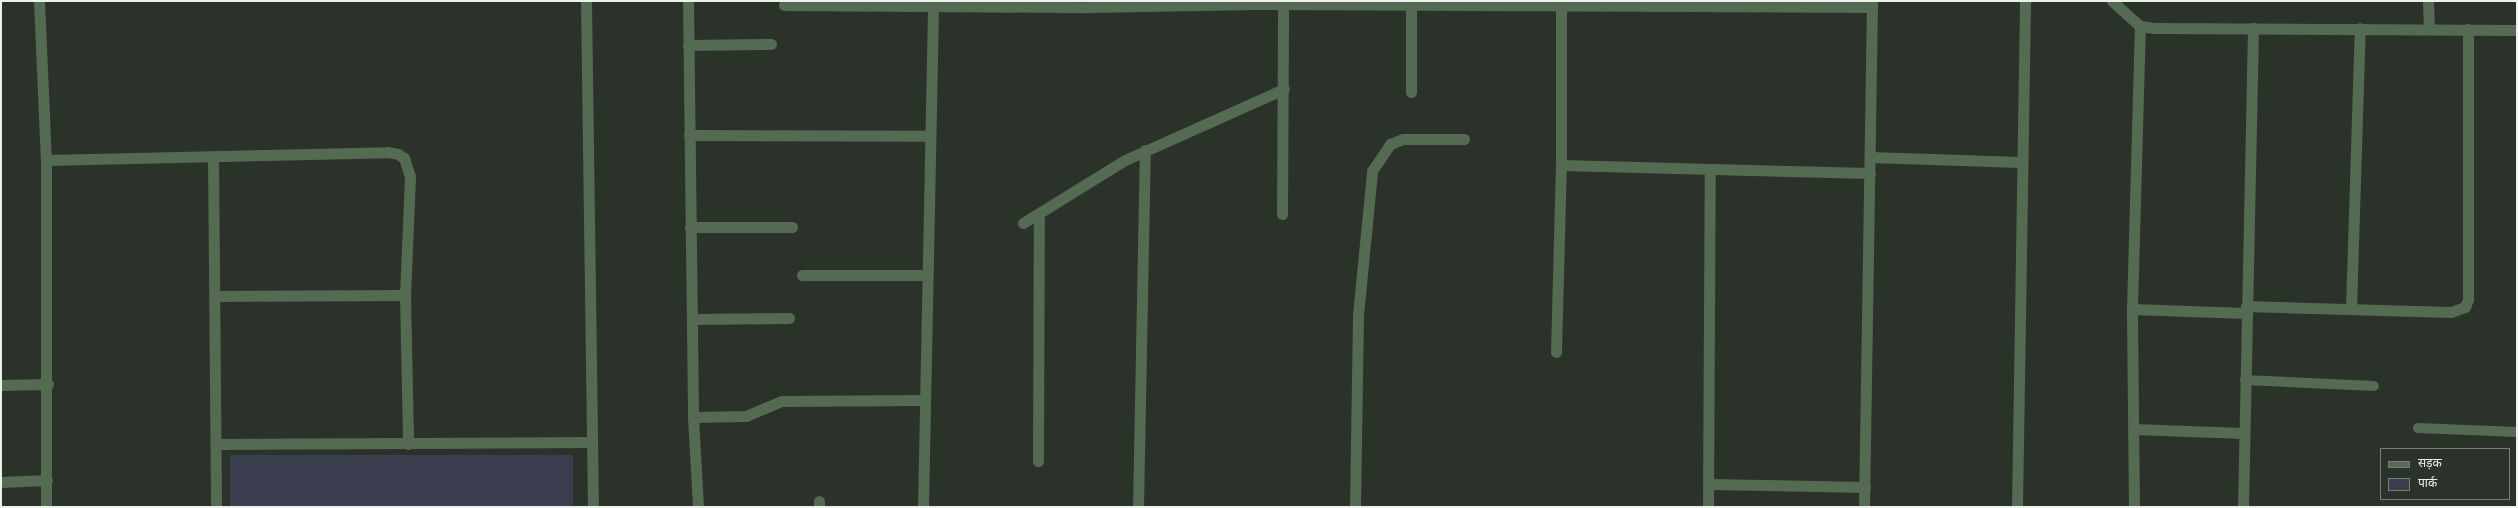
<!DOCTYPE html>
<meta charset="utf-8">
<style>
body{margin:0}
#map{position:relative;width:2518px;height:508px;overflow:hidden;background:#2b322a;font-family:"Roboto Serif","Noto Sans Devanagari",serif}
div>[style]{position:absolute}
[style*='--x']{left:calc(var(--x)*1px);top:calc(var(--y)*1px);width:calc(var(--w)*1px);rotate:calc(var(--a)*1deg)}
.green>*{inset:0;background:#3b3e4e;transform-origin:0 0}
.service>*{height:10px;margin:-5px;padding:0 5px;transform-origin:5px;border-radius:5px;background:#556a52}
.minor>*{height:11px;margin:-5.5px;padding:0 5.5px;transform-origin:5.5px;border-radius:5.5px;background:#556a52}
.tertiary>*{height:11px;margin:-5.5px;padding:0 5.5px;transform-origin:5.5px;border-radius:5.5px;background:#556a52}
span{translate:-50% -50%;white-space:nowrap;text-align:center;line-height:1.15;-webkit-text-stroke:4px #2b322a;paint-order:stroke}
.frame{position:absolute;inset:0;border:2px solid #ecf1eb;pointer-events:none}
.legend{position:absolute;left:2380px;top:448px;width:130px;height:52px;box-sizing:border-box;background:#2b322a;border:1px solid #787e77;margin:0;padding:5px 7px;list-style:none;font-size:12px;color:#ecf1eb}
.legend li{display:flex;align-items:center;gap:8px;height:20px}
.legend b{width:20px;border:1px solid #787e77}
</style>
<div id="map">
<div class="green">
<i style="left:573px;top:455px;width:52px;height:343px;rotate:90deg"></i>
</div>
<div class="service">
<i style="--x:2245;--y:380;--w:129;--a:2.7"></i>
<i style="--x:2418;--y:428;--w:99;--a:2.3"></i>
</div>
<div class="minor">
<i style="--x:39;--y:1;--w:159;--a:87.5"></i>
<i style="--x:46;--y:160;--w:347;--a:90"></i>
<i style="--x:688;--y:1;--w:416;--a:89.3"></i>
<i style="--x:693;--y:417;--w:90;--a:86.8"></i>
<i style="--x:2112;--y:1;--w:38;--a:42"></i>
<i style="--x:2140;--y:26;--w:14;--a:8"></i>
<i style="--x:2154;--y:28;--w:363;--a:0.3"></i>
<i style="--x:2428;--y:1;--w:27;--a:88"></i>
<i style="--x:784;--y:5;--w:305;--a:0.4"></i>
<i style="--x:1089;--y:7;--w:167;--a:-1"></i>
<i style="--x:1256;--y:4;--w:616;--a:0.28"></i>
<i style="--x:688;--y:45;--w:83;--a:-0.7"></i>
<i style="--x:1411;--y:92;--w:87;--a:-90"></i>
<i style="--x:689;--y:135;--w:240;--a:0.2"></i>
<i style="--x:213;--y:156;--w:351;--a:89.5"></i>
<i style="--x:1870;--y:157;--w:151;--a:1.9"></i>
<i style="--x:46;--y:160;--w:342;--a:-1.3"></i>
<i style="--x:388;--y:152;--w:10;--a:11"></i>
<i style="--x:398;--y:154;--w:7;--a:34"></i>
<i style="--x:404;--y:158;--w:20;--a:72"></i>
<i style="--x:410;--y:177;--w:118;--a:92.4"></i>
<i style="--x:405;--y:295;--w:149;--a:88.8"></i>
<i style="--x:1561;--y:165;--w:309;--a:1.5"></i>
<i style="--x:1282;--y:214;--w:210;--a:-89.7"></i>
<i style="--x:1023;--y:223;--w:120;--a:-31.7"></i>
<i style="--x:1125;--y:160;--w:174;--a:-24.1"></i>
<i style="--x:690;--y:227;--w:102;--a:0"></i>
<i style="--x:802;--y:275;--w:124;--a:0"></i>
<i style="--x:215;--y:296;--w:190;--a:-0.3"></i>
<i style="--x:2246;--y:306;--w:205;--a:1.7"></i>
<i style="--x:2451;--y:312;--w:15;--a:-20"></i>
<i style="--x:2465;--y:307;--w:9;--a:-69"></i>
<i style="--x:2468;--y:299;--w:270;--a:-90"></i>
<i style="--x:2351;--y:308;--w:280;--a:-88.2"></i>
<i style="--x:2132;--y:309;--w:114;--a:2"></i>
<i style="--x:692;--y:319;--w:97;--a:-0.6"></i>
<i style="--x:1556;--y:352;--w:187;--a:-88.5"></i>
<i style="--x:1561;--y:165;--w:159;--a:-90"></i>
<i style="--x:1;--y:385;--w:47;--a:-1.2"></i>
<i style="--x:693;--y:417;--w:53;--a:-1.1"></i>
<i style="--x:746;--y:416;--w:39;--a:-23"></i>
<i style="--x:782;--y:401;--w:142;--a:-0.4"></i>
<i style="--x:2133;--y:429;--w:111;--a:2.1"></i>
<i style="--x:217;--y:444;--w:375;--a:-0.3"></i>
<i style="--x:1038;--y:461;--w:246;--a:-89.8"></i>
<i style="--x:1;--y:482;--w:46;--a:-2.5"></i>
<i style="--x:1709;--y:484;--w:156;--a:1.1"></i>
<i style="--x:819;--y:507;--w:6;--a:-90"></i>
<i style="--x:923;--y:507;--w:500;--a:-88.85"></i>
<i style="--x:1138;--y:507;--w:357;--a:-88.9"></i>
<i style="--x:1355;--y:507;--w:192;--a:-89.1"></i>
<i style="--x:1358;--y:315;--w:145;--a:-84.4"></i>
<i style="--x:1372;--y:171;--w:32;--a:-56"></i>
<i style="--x:1390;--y:144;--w:14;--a:-21"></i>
<i style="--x:1403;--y:139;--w:61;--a:0"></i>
<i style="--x:1708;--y:507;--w:337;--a:-89.7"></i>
<i style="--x:2017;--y:507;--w:506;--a:-89.09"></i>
<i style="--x:2134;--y:507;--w:198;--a:-90.6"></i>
<i style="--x:2132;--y:309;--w:283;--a:-88.4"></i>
<i style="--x:2243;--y:507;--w:479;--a:-88.8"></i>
</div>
<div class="tertiary">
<i style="--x:586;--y:1;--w:506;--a:89.21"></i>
<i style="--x:1864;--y:507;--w:506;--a:-89.09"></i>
</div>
<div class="frame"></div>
<ul class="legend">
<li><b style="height:5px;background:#556a52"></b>सड़क</li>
<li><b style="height:11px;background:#3b3e4e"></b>पार्क</li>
</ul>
</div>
